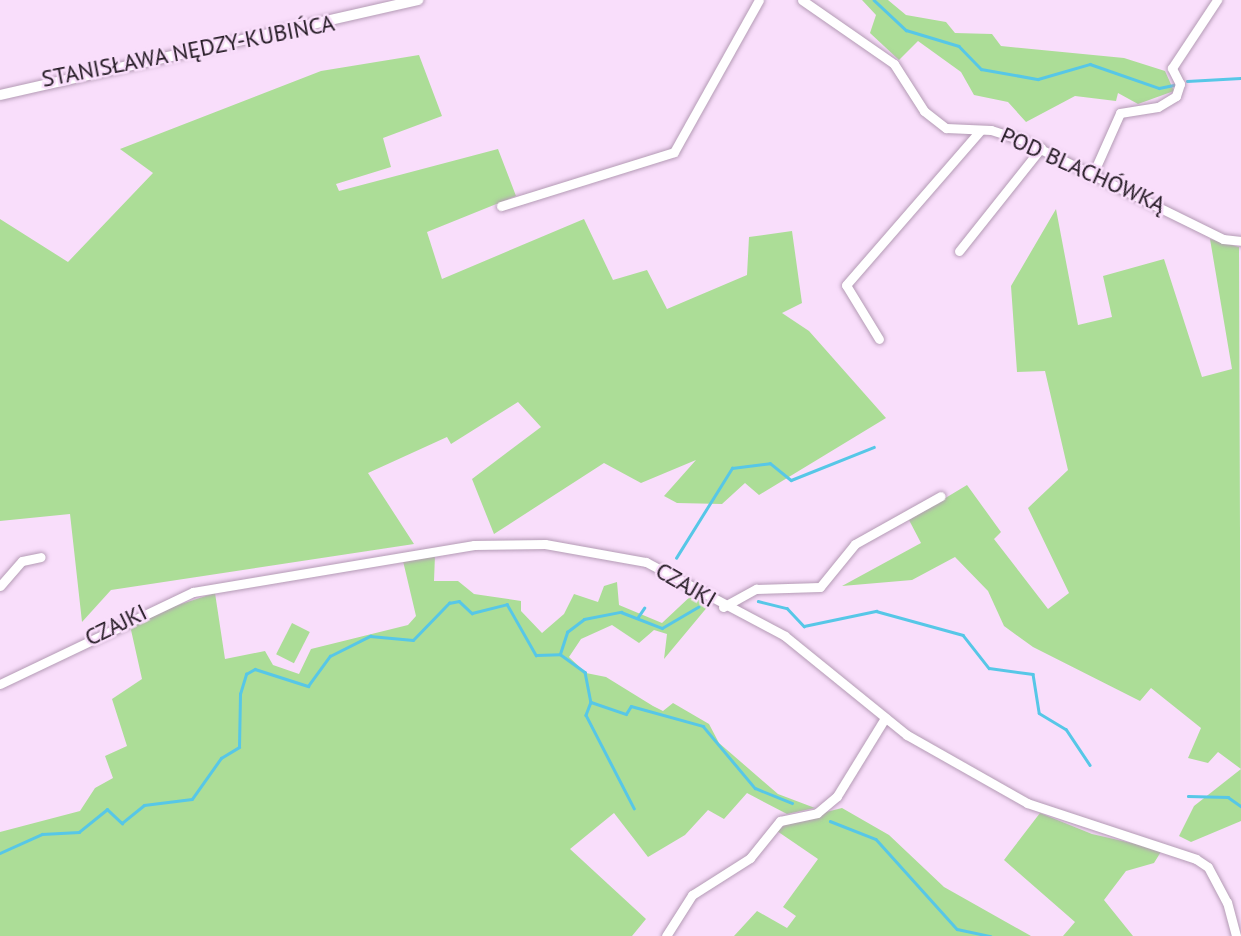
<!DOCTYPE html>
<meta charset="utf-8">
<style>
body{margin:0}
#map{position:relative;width:1241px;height:936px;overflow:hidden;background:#f9defb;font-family:"PT Sans",sans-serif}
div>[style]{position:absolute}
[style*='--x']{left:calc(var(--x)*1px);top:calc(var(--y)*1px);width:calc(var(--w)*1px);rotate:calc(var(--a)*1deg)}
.green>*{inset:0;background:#acdd97;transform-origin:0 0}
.stream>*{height:2.5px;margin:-1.25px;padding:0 1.25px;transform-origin:1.25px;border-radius:1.25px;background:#57c7e7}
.roads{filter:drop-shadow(0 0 2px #b49bb5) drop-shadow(0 0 2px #b49bb5)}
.minor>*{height:9px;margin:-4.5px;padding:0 4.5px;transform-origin:4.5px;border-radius:4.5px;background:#fff}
.tertiary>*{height:10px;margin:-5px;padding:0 5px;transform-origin:5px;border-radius:5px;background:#fff}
span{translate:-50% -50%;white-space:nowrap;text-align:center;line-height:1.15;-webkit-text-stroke:5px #f9defb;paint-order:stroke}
.street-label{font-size:23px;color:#241a24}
</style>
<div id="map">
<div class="green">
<i style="clip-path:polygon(862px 0,888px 0,906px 15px,946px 22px,955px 33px,992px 34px,1001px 46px,1124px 58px,1165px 71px,1174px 91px,1138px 104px,1118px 93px,1116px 101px,1075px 96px,1026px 122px,1008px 102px,974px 95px,961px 72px,918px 41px,899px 60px,870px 33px,876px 15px)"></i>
<i style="clip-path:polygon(419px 55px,442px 116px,383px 138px,391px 167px,336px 184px,339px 191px,498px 149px,516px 196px,427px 232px,442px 279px,584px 219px,613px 280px,647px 270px,667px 309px,747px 275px,749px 237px,792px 231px,802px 303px,782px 313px,809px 331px,886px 418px,759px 495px,745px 483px,722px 504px,677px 503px,664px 496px,696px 460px,641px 483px,604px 463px,494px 534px,472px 479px,541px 427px,518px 402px,451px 444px,447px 437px,368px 473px,414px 544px,111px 590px,82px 622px,70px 514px,0 521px,0 219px,68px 262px,153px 173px,120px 149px,321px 71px)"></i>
<i style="clip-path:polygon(1056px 209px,1078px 325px,1112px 317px,1103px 276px,1164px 259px,1202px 377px,1232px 369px,1210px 239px,1239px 247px,1241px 821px,1191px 842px,1179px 836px,1194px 806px,1241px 769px,1218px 752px,1208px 763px,1188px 758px,1201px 728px,1151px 688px,1140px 701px,1033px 647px,1004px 626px,988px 591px,955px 557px,912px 580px,842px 586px,921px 543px,909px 520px,967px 485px,1001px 532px,994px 539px,1048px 609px,1069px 593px,1028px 508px,1068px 470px,1045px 371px,1017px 372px,1011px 286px)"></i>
<i style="clip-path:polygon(435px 555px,434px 581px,458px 581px,474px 594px,521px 601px,521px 611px,542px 633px,564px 614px,574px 594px,598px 602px,604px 586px,617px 582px,619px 605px,662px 623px,694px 593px,709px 605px,664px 659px,667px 634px,654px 630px,639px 643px,612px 625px,581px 639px,569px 657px,586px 673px,606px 677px,653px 706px,663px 711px,673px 703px,709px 724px,719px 743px,778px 794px,815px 808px,787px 814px,747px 793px,724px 819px,708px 810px,685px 835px,648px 857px,614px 813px,570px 849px,646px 919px,632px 936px,0 936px,0 832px,80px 811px,95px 788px,113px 778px,105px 756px,127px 746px,112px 699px,142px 679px,129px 621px,215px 593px,225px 659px,265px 651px,273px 665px,299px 674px,311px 649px,408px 625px,416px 616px,403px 561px)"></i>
<i style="left:292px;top:623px;width:20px;height:35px;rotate:27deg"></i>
<i style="clip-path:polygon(842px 808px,889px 835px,944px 887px,1031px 936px,734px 936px,757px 911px,787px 928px,796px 916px,783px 907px,818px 859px,777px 831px,790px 821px)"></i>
<i style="clip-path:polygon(1040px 813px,1092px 834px,1162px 850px,1154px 863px,1126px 871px,1104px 900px,1133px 936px,1063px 936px,1075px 922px,1004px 860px)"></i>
</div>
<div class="stream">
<i style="--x:874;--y:0;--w:44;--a:43.2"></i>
<i style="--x:906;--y:30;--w:55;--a:16.8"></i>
<i style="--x:959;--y:46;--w:32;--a:46"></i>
<i style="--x:981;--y:69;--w:58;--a:10"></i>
<i style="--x:1038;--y:79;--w:54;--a:-16.1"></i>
<i style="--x:1090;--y:64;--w:73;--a:19.2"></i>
<i style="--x:1159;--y:88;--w:16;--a:-11"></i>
<i style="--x:1187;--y:81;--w:54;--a:-3.2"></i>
<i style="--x:676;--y:558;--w:106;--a:-58.1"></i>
<i style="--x:732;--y:468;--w:38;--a:-7"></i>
<i style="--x:770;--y:463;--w:27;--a:39"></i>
<i style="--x:791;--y:480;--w:89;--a:-21.7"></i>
<i style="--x:758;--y:601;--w:30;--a:14"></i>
<i style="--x:787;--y:608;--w:25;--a:47"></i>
<i style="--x:804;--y:626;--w:74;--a:-11.8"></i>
<i style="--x:876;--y:611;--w:90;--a:15.4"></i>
<i style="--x:963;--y:635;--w:42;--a:51.8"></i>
<i style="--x:989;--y:668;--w:44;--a:7.8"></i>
<i style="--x:1033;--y:674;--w:39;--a:81"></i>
<i style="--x:1039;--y:713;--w:31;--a:31"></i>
<i style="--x:1066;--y:729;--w:43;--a:56.3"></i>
<i style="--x:638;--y:617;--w:11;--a:-56"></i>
<i style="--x:560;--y:654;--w:31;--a:36"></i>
<i style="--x:585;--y:672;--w:31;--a:79"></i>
<i style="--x:591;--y:702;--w:37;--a:19"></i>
<i style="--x:626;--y:714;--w:9;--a:-58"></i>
<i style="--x:631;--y:706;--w:75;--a:15.5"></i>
<i style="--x:703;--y:726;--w:81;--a:50"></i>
<i style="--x:755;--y:788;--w:40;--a:22"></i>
<i style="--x:591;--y:702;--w:14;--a:111"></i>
<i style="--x:586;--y:715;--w:105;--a:62.7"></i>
<i style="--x:1188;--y:796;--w:40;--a:1.4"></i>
<i style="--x:1228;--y:797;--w:16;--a:35"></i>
<i style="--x:830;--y:821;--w:49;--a:21.4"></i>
<i style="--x:876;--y:839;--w:121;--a:48"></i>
<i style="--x:957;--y:929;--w:34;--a:12"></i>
<i style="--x:0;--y:853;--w:46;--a:-24.3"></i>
<i style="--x:42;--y:834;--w:37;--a:-3"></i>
<i style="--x:79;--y:832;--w:36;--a:-39"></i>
<i style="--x:107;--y:809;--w:21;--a:43"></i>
<i style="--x:122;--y:823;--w:28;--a:-39"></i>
<i style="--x:144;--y:805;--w:48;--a:-7.1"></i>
<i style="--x:192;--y:799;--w:50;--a:-54.7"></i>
<i style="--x:221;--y:758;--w:21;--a:-31"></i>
<i style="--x:239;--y:747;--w:53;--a:-88.9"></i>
<i style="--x:240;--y:694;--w:21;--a:-73"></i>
<i style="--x:246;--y:674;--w:10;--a:-29"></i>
<i style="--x:255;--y:669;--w:56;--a:17.8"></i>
<i style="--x:308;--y:686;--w:37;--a:-54"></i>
<i style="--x:330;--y:656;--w:45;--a:-26.6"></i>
<i style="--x:370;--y:636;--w:43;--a:5.3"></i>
<i style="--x:413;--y:640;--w:52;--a:-45.8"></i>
<i style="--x:449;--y:603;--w:10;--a:-11"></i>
<i style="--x:459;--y:601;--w:18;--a:43"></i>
<i style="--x:472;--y:613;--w:36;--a:-14"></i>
<i style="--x:507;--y:604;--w:59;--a:60.4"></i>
<i style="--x:536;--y:655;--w:24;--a:-2"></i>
<i style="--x:560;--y:654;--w:23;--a:-72"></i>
<i style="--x:567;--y:632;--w:21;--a:-37"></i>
<i style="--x:584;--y:619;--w:38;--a:-11"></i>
<i style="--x:621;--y:612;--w:44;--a:21.3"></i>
<i style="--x:662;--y:628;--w:42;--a:-30.3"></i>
</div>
<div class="roads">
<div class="minor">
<i style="--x:802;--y:0;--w:112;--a:34.8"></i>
<i style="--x:894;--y:64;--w:56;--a:57.4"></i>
<i style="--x:924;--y:111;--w:28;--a:38"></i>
<i style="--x:946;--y:128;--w:45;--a:2.5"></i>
<i style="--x:991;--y:130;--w:35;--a:18"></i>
<i style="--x:1024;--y:141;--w:222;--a:26.2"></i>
<i style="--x:1223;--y:239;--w:18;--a:6"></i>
<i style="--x:1092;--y:176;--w:69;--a:-66"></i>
<i style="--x:1120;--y:113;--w:38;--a:-9"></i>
<i style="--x:1158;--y:107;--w:21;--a:-31"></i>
<i style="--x:1176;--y:96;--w:13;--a:-72"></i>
<i style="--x:1180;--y:84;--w:18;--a:-117"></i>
<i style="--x:1172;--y:68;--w:82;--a:-56.5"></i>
<i style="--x:501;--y:206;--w:181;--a:-17.3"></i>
<i style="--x:674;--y:152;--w:174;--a:-60.8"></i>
<i style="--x:959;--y:251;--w:132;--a:-51.5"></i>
<i style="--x:879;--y:339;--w:63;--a:-121.4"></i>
<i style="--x:846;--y:285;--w:204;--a:-49"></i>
<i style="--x:0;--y:586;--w:33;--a:-49"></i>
<i style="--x:22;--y:561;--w:19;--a:-12"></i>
<i style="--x:723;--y:607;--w:38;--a:-29"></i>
<i style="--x:756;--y:589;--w:64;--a:-1.8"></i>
<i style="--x:820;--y:587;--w:55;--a:-50.9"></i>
<i style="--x:855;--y:544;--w:98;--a:-29.2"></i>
<i style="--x:0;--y:684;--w:214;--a:-25.5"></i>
<i style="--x:193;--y:592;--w:285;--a:-9.5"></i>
<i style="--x:474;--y:545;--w:71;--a:-0.8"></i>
<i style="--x:545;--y:544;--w:103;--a:10.1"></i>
<i style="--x:646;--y:562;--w:157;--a:28"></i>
<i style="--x:785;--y:636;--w:157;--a:39.1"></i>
<i style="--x:907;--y:735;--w:138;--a:29.5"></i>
<i style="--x:1027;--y:803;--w:178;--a:18.3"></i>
<i style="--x:1196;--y:859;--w:14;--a:34"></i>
<i style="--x:1208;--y:867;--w:40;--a:62"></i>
<i style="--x:1227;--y:902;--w:35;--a:75"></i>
<i style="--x:666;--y:936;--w:49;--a:-57.6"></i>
<i style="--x:692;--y:895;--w:69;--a:-32.5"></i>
<i style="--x:750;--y:858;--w:48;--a:-51"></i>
<i style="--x:780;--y:821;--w:38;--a:-12"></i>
<i style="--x:817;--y:813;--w:26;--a:-40"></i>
<i style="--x:837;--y:796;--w:92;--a:-58.4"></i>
</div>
<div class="tertiary">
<i style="--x:0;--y:95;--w:429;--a:-12.8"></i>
</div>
</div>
<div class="street-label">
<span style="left:188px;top:51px;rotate:-11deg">STANISŁAWA NĘDZY-KUBIŃCA</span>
<span style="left:1083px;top:170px;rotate:24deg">POD BLACHÓWKĄ</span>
<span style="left:686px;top:585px;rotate:30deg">CZAJKI</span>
<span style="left:116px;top:625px;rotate:-26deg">CZAJKI</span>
</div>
</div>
